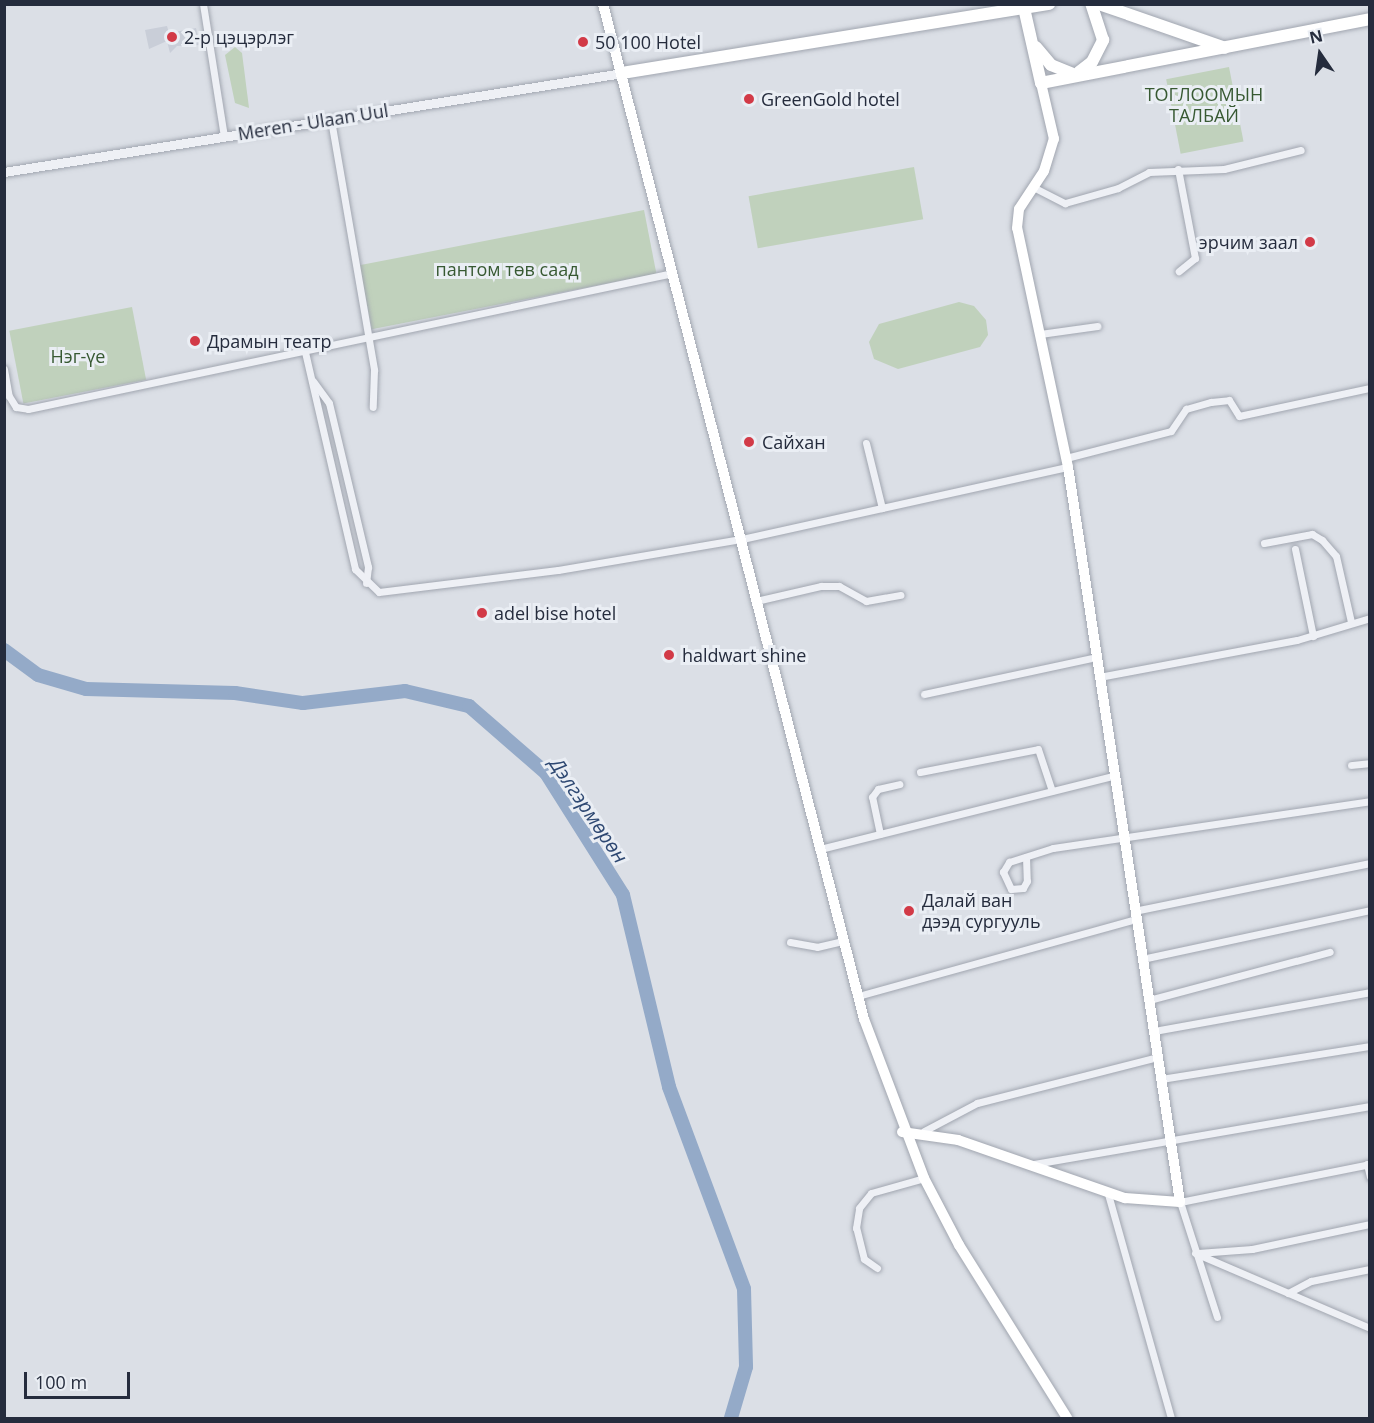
<!DOCTYPE html>
<meta charset="utf-8">
<style>
body{margin:0}
#map{position:relative;width:1374px;height:1423px;overflow:hidden;background:#dbdfe6;font-family:"Open Sans",sans-serif}
div>[style]{position:absolute}
[style*='--x']{left:calc(var(--x)*1px);top:calc(var(--y)*1px);width:calc(var(--w)*1px);rotate:calc(var(--a)*1deg)}
.built>*{inset:0;background:#c9ced8}
.green>*{inset:0;background:#c0d1bc;transform-origin:0 0}
.river>*{height:14px;margin:-7px;padding:0 7px;transform-origin:7px;border-radius:7px;background:#94aac8}
.roads{filter:drop-shadow(0 0 2px #a1a6b0) drop-shadow(0 0 2px #a1a6b0)}
.minor>*{height:7px;margin:-3.5px;padding:0 3.5px;transform-origin:3.5px;border-radius:3.5px;background:#eef0f5}
.tertiary>*{height:9px;margin:-4.5px;padding:0 4.5px;transform-origin:4.5px;border-radius:4.5px;background:#eef0f5}
.secondary>*{height:10px;margin:-5px;padding:0 5px;transform-origin:5px;border-radius:5px;background:#fff}
.primary>*{height:10px;margin:-5px;padding:0 5px;transform-origin:5px;border-radius:5px;background:#fff}
.trunk>*{height:12px;margin:-6px;padding:0 6px;transform-origin:6px;border-radius:6px;background:#fff}
.dots>*{width:16px;height:16px;translate:-50% -50%;box-sizing:border-box;border:3px solid #eaeef4;border-radius:50%}
span{translate:-50% -50%;white-space:nowrap;text-align:center;line-height:1.15;-webkit-text-stroke:6px #eaeef4;paint-order:stroke}
.poi-label{font-size:18px;color:#252c3d}
.left{translate:0 -50%;text-align:left}
.right{translate:-100% -50%;text-align:right}
.park-label{font-size:18px;color:#375932}
.street-label{font-size:18px;color:#252c3d}
.water-label{font-size:20px;color:#2e4872;font-style:italic}
.frame{position:absolute;inset:0;border:6px solid #252c3d;pointer-events:none}
.north{position:absolute;left:1290px;top:24px;width:60px;height:60px;-webkit-text-stroke:4px #eaeef4;paint-order:stroke;rotate:347deg;font-size:16px;font-weight:700;line-height:24px;text-align:center;color:#252c3d}
.north::after{content:'';display:block;margin:auto;width:21px;height:27px;background:#252c3d;clip-path:polygon(50% 0,100% 100%,50% 72%,0 100%)}
.scale{position:absolute;left:24px;top:1372px;width:106px;height:27px;box-sizing:border-box;border:3px solid #252c3d;border-top:0;padding-left:8px;font-size:18px;line-height:21px;white-space:nowrap;color:#252c3d;-webkit-text-stroke:4px #eaeef4;paint-order:stroke}
</style>
<div id="map">
<div class="built">
<i style="clip-path:polygon(167px 26px,169px 33px,196px 28px,200px 45px,177px 46px,170px 53px,167px 41px,149px 49px,145px 30px)"></i>
</div>
<div class="green">
<i style="clip-path:polygon(235px 47px,242px 53px,249px 108px,235px 103px,225px 55px)"></i>
<i style="left:1229px;top:67px;width:76px;height:64px;rotate:79deg"></i>
<i style="left:914px;top:167px;width:53px;height:168px;rotate:80deg"></i>
<i style="left:644px;top:210px;width:65px;height:290px;rotate:79deg"></i>
<i style="clip-path:polygon(959px 302px,974px 306px,986px 320px,988px 335px,980px 347px,898px 369px,874px 359px,869px 342px,879px 324px)"></i>
<i style="left:132px;top:307px;width:74px;height:125px;rotate:79deg"></i>
</div>
<div class="river">
<i style="--x:4;--y:650;--w:42;--a:36.3"></i>
<i style="--x:38;--y:675;--w:50;--a:16.3"></i>
<i style="--x:86;--y:689;--w:149;--a:1.5"></i>
<i style="--x:235;--y:693;--w:69;--a:8.4"></i>
<i style="--x:303;--y:703;--w:103;--a:-6.7"></i>
<i style="--x:405;--y:691;--w:66;--a:13.2"></i>
<i style="--x:469;--y:706;--w:102;--a:41"></i>
<i style="--x:546;--y:773;--w:144;--a:57.7"></i>
<i style="--x:623;--y:895;--w:197;--a:76.5"></i>
<i style="--x:669;--y:1087;--w:215;--a:69.6"></i>
<i style="--x:744;--y:1289;--w:78;--a:88.5"></i>
<i style="--x:746;--y:1367;--w:53;--a:106.4"></i>
</div>
<div class="roads">
<div class="minor">
<i style="--x:203;--y:4;--w:134;--a:81"></i>
<i style="--x:331;--y:120;--w:254;--a:80.2"></i>
<i style="--x:374;--y:370;--w:37;--a:92"></i>
<i style="--x:1178;--y:169;--w:91;--a:79.2"></i>
<i style="--x:1195;--y:258;--w:21;--a:141"></i>
<i style="--x:1033;--y:187;--w:36;--a:27"></i>
<i style="--x:1065;--y:203;--w:55;--a:-15.8"></i>
<i style="--x:1118;--y:188;--w:35;--a:-27"></i>
<i style="--x:1149;--y:172;--w:75;--a:-2.3"></i>
<i style="--x:1224;--y:169;--w:79;--a:-13.9"></i>
<i style="--x:1040;--y:334;--w:58;--a:-8"></i>
<i style="--x:305;--y:352;--w:223;--a:77"></i>
<i style="--x:355;--y:569;--w:33;--a:44"></i>
<i style="--x:379;--y:592;--w:180;--a:-7"></i>
<i style="--x:558;--y:570;--w:187;--a:-9.6"></i>
<i style="--x:742;--y:539;--w:334;--a:-12.5"></i>
<i style="--x:4;--y:369;--w:27;--a:80"></i>
<i style="--x:9;--y:396;--w:13;--a:58"></i>
<i style="--x:16;--y:407;--w:12;--a:9"></i>
<i style="--x:28;--y:409;--w:659;--a:-11.91"></i>
<i style="--x:313;--y:381;--w:27;--a:54"></i>
<i style="--x:329;--y:403;--w:169;--a:76.6"></i>
<i style="--x:368;--y:567;--w:16;--a:97"></i>
<i style="--x:866;--y:443;--w:67;--a:76.2"></i>
<i style="--x:1066;--y:458;--w:108;--a:-14.4"></i>
<i style="--x:1171;--y:431;--w:27;--a:-56"></i>
<i style="--x:1186;--y:409;--w:26;--a:-16"></i>
<i style="--x:1211;--y:402;--w:18;--a:-6"></i>
<i style="--x:1229;--y:400;--w:19;--a:58"></i>
<i style="--x:1239;--y:416;--w:134;--a:-12.1"></i>
<i style="--x:1264;--y:543;--w:49;--a:-10.6"></i>
<i style="--x:1312;--y:534;--w:12;--a:31"></i>
<i style="--x:1322;--y:540;--w:21;--a:49"></i>
<i style="--x:1336;--y:556;--w:68;--a:77.2"></i>
<i style="--x:1295;--y:549;--w:89;--a:78.3"></i>
<i style="--x:756;--y:601;--w:67;--a:-13"></i>
<i style="--x:821;--y:586;--w:18;--a:0"></i>
<i style="--x:839;--y:586;--w:31;--a:29"></i>
<i style="--x:866;--y:601;--w:35;--a:-10"></i>
<i style="--x:1099;--y:677;--w:201;--a:-10.6"></i>
<i style="--x:1297;--y:640;--w:76;--a:-16.8"></i>
<i style="--x:924;--y:694;--w:176;--a:-12.1"></i>
<i style="--x:1351;--y:765;--w:19;--a:-6"></i>
<i style="--x:920;--y:772;--w:120;--a:-11"></i>
<i style="--x:1038;--y:749;--w:44;--a:71.6"></i>
<i style="--x:880;--y:834;--w:38;--a:-102"></i>
<i style="--x:872;--y:797;--w:10;--a:-53"></i>
<i style="--x:878;--y:789;--w:22;--a:-13"></i>
<i style="--x:820;--y:849;--w:301;--a:-14"></i>
<i style="--x:1026;--y:857;--w:24;--a:88"></i>
<i style="--x:1027;--y:881;--w:8;--a:120"></i>
<i style="--x:1023;--y:888;--w:12;--a:175"></i>
<i style="--x:1011;--y:889;--w:19;--a:-115"></i>
<i style="--x:1003;--y:872;--w:12;--a:-59"></i>
<i style="--x:1009;--y:862;--w:46;--a:-17.7"></i>
<i style="--x:1053;--y:848;--w:320;--a:-8.4"></i>
<i style="--x:1134;--y:911;--w:241;--a:-11.5"></i>
<i style="--x:790;--y:942;--w:27;--a:10"></i>
<i style="--x:817;--y:947;--w:28;--a:-13"></i>
<i style="--x:1142;--y:959;--w:233;--a:-12.1"></i>
<i style="--x:858;--y:996;--w:288;--a:-15.5"></i>
<i style="--x:1149;--y:1000;--w:187;--a:-14.9"></i>
<i style="--x:1154;--y:1031;--w:219;--a:-10.2"></i>
<i style="--x:1161;--y:1079;--w:212;--a:-9"></i>
<i style="--x:924;--y:1131;--w:60;--a:-27.8"></i>
<i style="--x:977;--y:1103;--w:187;--a:-14.3"></i>
<i style="--x:1034;--y:1164;--w:341;--a:-9.8"></i>
<i style="--x:1367;--y:1164;--w:13;--a:77"></i>
<i style="--x:1108;--y:1194;--w:233;--a:74.3"></i>
<i style="--x:1195;--y:1253;--w:190;--a:23.2"></i>
<i style="--x:1198;--y:1253;--w:54;--a:-4.2"></i>
<i style="--x:1252;--y:1249;--w:121;--a:-12"></i>
<i style="--x:877;--y:1268;--w:16;--a:-145"></i>
<i style="--x:864;--y:1259;--w:32;--a:-104"></i>
<i style="--x:856;--y:1228;--w:20;--a:-81"></i>
<i style="--x:859;--y:1208;--w:19;--a:-51"></i>
<i style="--x:871;--y:1193;--w:55;--a:-15.8"></i>
<i style="--x:1288;--y:1293;--w:26;--a:-28"></i>
<i style="--x:1311;--y:1281;--w:60;--a:-11.5"></i>
<i style="--x:1217;--y:1317;--w:121;--a:-107.8"></i>
<i style="--x:1180;--y:1202;--w:194;--a:-11.3"></i>
</div>
<div class="tertiary">
<i style="--x:4;--y:172;--w:626;--a:-9.1"></i>
</div>
<div class="secondary">
<i style="--x:902;--y:1132;--w:57;--a:8.1"></i>
<i style="--x:958;--y:1140;--w:177;--a:19.2"></i>
<i style="--x:1125;--y:1198;--w:55;--a:4.2"></i>
<i style="--x:1180;--y:1202;--w:743;--a:-98.66"></i>
<i style="--x:1068;--y:467;--w:244;--a:-102"></i>
<i style="--x:1017;--y:228;--w:19;--a:-84"></i>
<i style="--x:1019;--y:209;--w:45;--a:-56.7"></i>
<i style="--x:1044;--y:171;--w:34;--a:-73"></i>
<i style="--x:1054;--y:139;--w:57;--a:-103.1"></i>
</div>
<div class="primary">
<i style="--x:603;--y:4;--w:1048;--a:75.58"></i>
<i style="--x:864;--y:1019;--w:170;--a:69.3"></i>
<i style="--x:924;--y:1178;--w:76;--a:62.4"></i>
<i style="--x:959;--y:1245;--w:204;--a:58"></i>
</div>
<div class="trunk">
<i style="--x:1099;--y:4;--w:133;--a:19.2"></i>
<i style="--x:1024;--y:8;--w:77;--a:77.2"></i>
<i style="--x:1041;--y:83;--w:335;--a:-11"></i>
<i style="--x:1036;--y:47;--w:23;--a:50"></i>
<i style="--x:1051;--y:65;--w:22;--a:22"></i>
<i style="--x:1079;--y:72;--w:16;--a:-38"></i>
<i style="--x:1092;--y:62;--w:25;--a:-63"></i>
<i style="--x:1103;--y:40;--w:38;--a:-108"></i>
<i style="--x:622;--y:73;--w:433;--a:-9.2"></i>
</div>
</div>
<div class="dots">
<i style="left:172px;top:37px;background:#d23a47"></i>
<i style="left:583px;top:42px;background:#d23a47"></i>
<i style="left:749px;top:99px;background:#d23a47"></i>
<i style="left:1310px;top:242px;background:#d23a47"></i>
<i style="left:195px;top:341px;background:#d23a47"></i>
<i style="left:749px;top:442px;background:#d23a47"></i>
<i style="left:482px;top:613px;background:#d23a47"></i>
<i style="left:669px;top:655px;background:#d23a47"></i>
<i style="left:909px;top:911px;background:#d23a47"></i>
</div>
<div class="poi-label">
<span class="left" style="left:184px;top:37px">2-р цэцэрлэг</span>
<span class="left" style="left:595px;top:42px">50 100 Hotel</span>
<span class="left" style="left:761px;top:99px">GreenGold hotel</span>
<span class="right" style="left:1298px;top:242px">эрчим заал</span>
<span class="left" style="left:207px;top:341px">Драмын театр</span>
<span class="left" style="left:762px;top:442px">Сайхан</span>
<span class="left" style="left:494px;top:613px">adel bise hotel</span>
<span class="left" style="left:682px;top:655px">haldwart shine</span>
<span class="left" style="left:922px;top:911px">Далай ван<br>дээд сургууль</span>
</div>
<div class="park-label">
<span style="left:1204px;top:105px">ТОГЛООМЫН<br>ТАЛБАЙ</span>
<span style="left:507px;top:269px">пантом төв саад</span>
<span style="left:78px;top:356px">Нэг-үе</span>
</div>
<div class="street-label">
<span style="left:313px;top:122px;rotate:-9deg">Meren - Ulaan Uul</span>
</div>
<div class="water-label">
<span style="left:589px;top:810px;rotate:56deg">Дэлгэрмөрөн</span>
</div>
<div class="frame"></div>
<div class="north">N</div>
<div class="scale">100 m</div>
</div>
